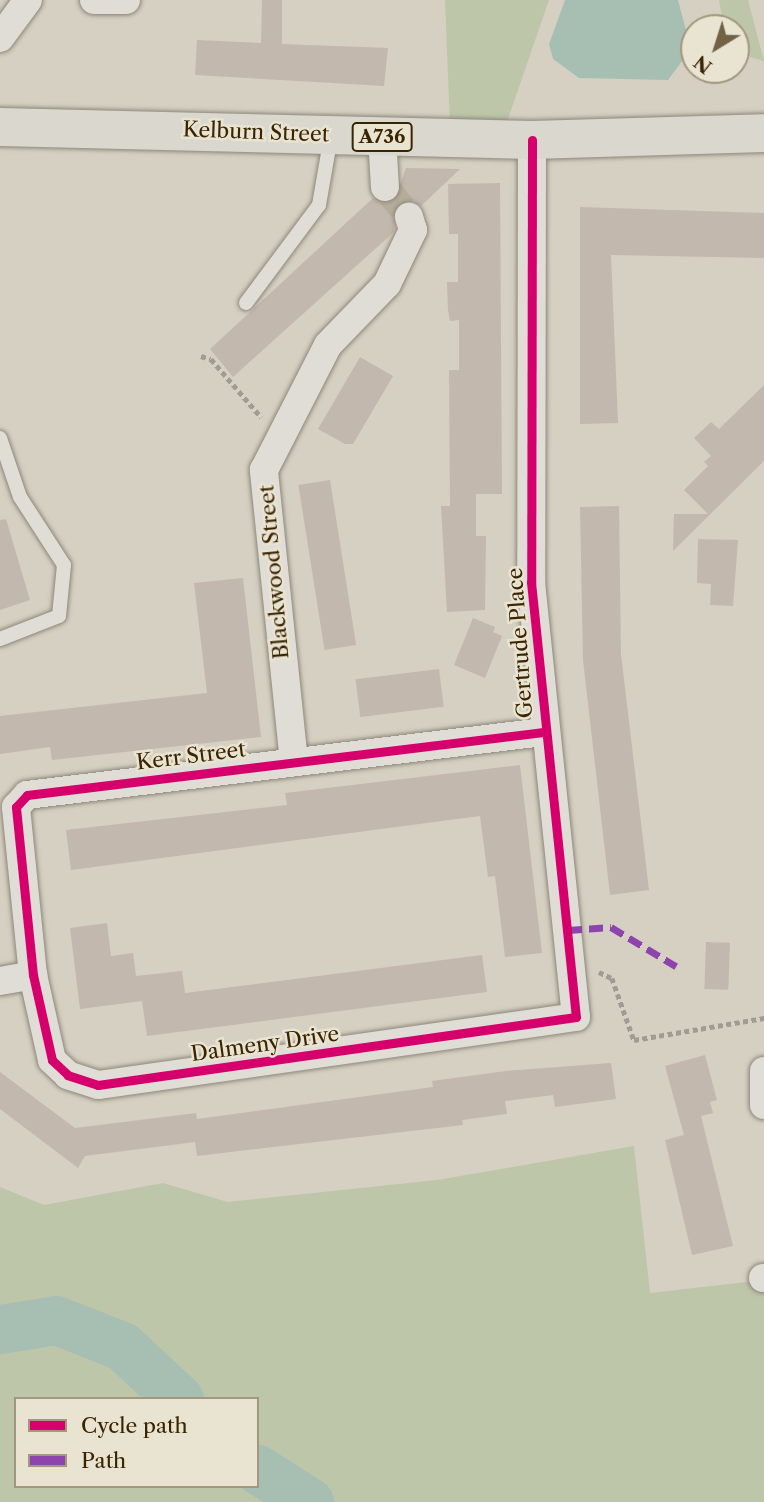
<!DOCTYPE html>
<style>
body{margin:0}
#map{position:relative;width:764px;height:1502px;overflow:hidden;background:#d5d0c2;font-family:"Libre Caslon Text",serif}
div>[style]{position:absolute}
[style*='--x']{left:calc(var(--x)*1px);top:calc(var(--y)*1px);width:calc(var(--w)*1px);rotate:calc(var(--a)*1deg)}
.green>*{inset:0;background:#bec6a9}
.water>*{inset:0;background:#a7bfb3}
.river>*{height:49px;margin:-24.5px;padding:0 24.5px;transform-origin:24.5px;border-radius:24.5px;background:#a7bfb3}
.building>*{inset:0;background:#c3b8ad;transform-origin:0 0}
.minor-tunnel>*{height:28px;margin-top:-14px;transform-origin:0;background:repeating-linear-gradient(90deg,#b6ae9b 0 28px,transparent 0 42px)}
.path>*{height:4.5px;margin-top:-2.25px;transform-origin:0;background:repeating-linear-gradient(90deg,#a09c92 0 5px,transparent 0 8.5px)}
.roads{filter:drop-shadow(0 0 2px #8e877a) drop-shadow(0 0 2px #8e877a)}
.service>*{height:14px;margin:-7px;padding:0 7px;transform-origin:7px;border-radius:7px;background:#e0ddd6}
.minor>*{height:28px;margin:-14px;padding:0 14px;transform-origin:14px;border-radius:14px;background:#e0ddd6}
.primary>*{height:38px;margin:-19px;padding:0 19px;transform-origin:19px;border-radius:19px;background:#dad7cf}
.quiet>*{height:7px;margin-top:-3.5px;transform-origin:0;background:repeating-linear-gradient(90deg,#8e44ad 0 14px,transparent 0 21px)}
.cycleway>*{height:9px;margin:-4.5px;padding:0 4.5px;transform-origin:4.5px;border-radius:4.5px;background:#d6006c}
span{translate:-50% -50%;white-space:nowrap;text-align:center;line-height:1.15;-webkit-text-stroke:5px #e9e3d2;paint-order:stroke}
.shield-label span{padding:2px 5px;background:#e9e3d2;border:2px solid;border-radius:5px;-webkit-text-stroke-width:0}
.shield-label{font-size:19px;color:#3b2501;font-weight:700}
.street-label{font-size:21px;color:#3b2501}
.legend{position:absolute;left:14px;top:1397px;width:245px;height:91px;box-sizing:border-box;background:#e9e3d2;border:2px solid #a3977e;margin:0;padding:9px 12px;list-style:none;font-size:21px;color:#3b2501}
.legend li{display:flex;align-items:center;gap:14px;height:35px}
.legend b{width:35px;border:2px solid #a3977e}
.north{position:absolute;left:680px;top:14px;width:70px;height:70px;box-sizing:border-box;background:#e9e3d2;border:2px solid #a3977e;border-radius:50%;rotate:218deg;font-size:19px;font-weight:700;line-height:28px;text-align:center;color:#3b2501}
.north::after{content:'';display:block;margin:auto;width:24px;height:32px;background:#716145;clip-path:polygon(50% 0,100% 100%,50% 72%,0 100%)}
</style>
<div id="map">
<div class="green">
<i style="clip-path:polygon(445px 0,549px 0,507px 122px,450px 126px)"></i>
<i style="clip-path:polygon(719px 0,748px 0,764px 61px,736px 53px,736px 28px,724px 28px)"></i>
<i style="clip-path:polygon(evenodd,634px 1146px,650px 1293px,764px 1280px,764px 1502px,0 1502px,0 1187px,44px 1205px,163px 1183px,228px 1202px,437px 1180px,634px 1146px,16px 1399px,257px 1399px,257px 1486px,16px 1486px,16px 1399px)"></i>
</div>
<div class="water">
<i style="clip-path:polygon(565px 0,678px 0,691px 49px,668px 80px,579px 78px,553px 59px,549px 44px)"></i>
</div>
<div class="river">
<i style="--x:0;--y:1329;--w:57;--a:-9.1"></i>
<i style="--x:56;--y:1320;--w:71;--a:21.5"></i>
<i style="--x:122;--y:1346;--w:78;--a:42.9"></i>
<i style="--x:257;--y:1469;--w:62;--a:32.4"></i>
</div>
<div class="building">
<i style="clip-path:polygon(262px 0,282px 0,282px 44px,388px 48px,384px 86px,195px 75px,197px 40px,261px 43px)"></i>
<i style="clip-path:polygon(406px 168px,460px 169px,421px 206px,412px 201px,397px 205px,394px 232px,233px 377px,210px 349px,373px 198px,395px 200px)"></i>
<i style="clip-path:polygon(500px 183px,502px 494px,476px 494px,476px 536px,486px 536px,485px 610px,447px 612px,441px 506px,450px 506px,449px 370px,459px 370px,459px 320px,450px 321px,448px 310px,447px 282px,458px 282px,458px 234px,449px 234px,448px 184px)"></i>
<i style="clip-path:polygon(580px 207px,764px 213px,764px 258px,611px 255px,618px 423px,580px 424px)"></i>
<i style="clip-path:polygon(360px 357px,393px 376px,353px 444px,345px 444px,318px 429px)"></i>
<i style="clip-path:polygon(764px 385px,764px 461px,673px 551px,674px 514px,708px 514px,684px 490px,708px 466px,704px 462px,711px 456px,694px 438px,711px 422px,719px 429px)"></i>
<i style="left:330px;top:480px;width:167px;height:32px;rotate:81deg"></i>
<i style="clip-path:polygon(619px 506px,621px 654px,649px 890px,610px 895px,583px 660px,580px 507px)"></i>
<i style="clip-path:polygon(6px 519px,30px 600px,0 610px,0 520px)"></i>
<i style="clip-path:polygon(698px 539px,738px 540px,733px 606px,710px 605px,711px 584px,697px 583px)"></i>
<i style="clip-path:polygon(243px 578px,261px 737px,52px 760px,50px 747px,0 754px,0 716px,207px 693px,194px 583px)"></i>
<i style="clip-path:polygon(473px 618px,495px 627px,493px 632px,502px 636px,485px 678px,454px 665px)"></i>
<i style="left:439px;top:669px;width:38px;height:84px;rotate:83deg"></i>
<i style="clip-path:polygon(520px 765px,542px 953px,505px 957px,495px 876px,488px 877px,480px 816px,71px 870px,66px 830px,287px 805px,285px 793px)"></i>
<i style="clip-path:polygon(107px 923px,111px 956px,133px 953px,136px 976px,182px 971px,185px 993px,482px 955px,487px 992px,147px 1036px,142px 1001px,80px 1009px,70px 928px)"></i>
<i style="left:706px;top:942px;width:24px;height:47px;rotate:2deg"></i>
<i style="clip-path:polygon(705px 1055px,717px 1100px,710px 1102px,713px 1113px,701px 1116px,733px 1246px,692px 1255px,665px 1140px,684px 1135px,665px 1066px)"></i>
<i style="clip-path:polygon(611px 1063px,616px 1099px,555px 1107px,553px 1095px,505px 1101px,507px 1114px,462px 1120px,463px 1125px,197px 1156px,195px 1142px,85px 1156px,78px 1168px,0 1109px,0 1072px,75px 1128px,196px 1113px,197px 1119px,433px 1087px,432px 1081px,506px 1071px)"></i>
</div>
<div class="minor-tunnel">
<i style="--x:385;--y:187;--w:38;--a:51"></i>
</div>
<div class="path">
<i style="--x:201;--y:356;--w:10;--a:17"></i>
<i style="--x:211;--y:359;--w:77;--a:49.2"></i>
<i style="--x:599;--y:972;--w:14;--a:25"></i>
<i style="--x:612;--y:978;--w:66;--a:70.5"></i>
<i style="--x:634;--y:1040;--w:132;--a:-9.6"></i>
</div>
<div class="roads">
<div class="service">
<i style="--x:246;--y:303;--w:122;--a:-53.3"></i>
<i style="--x:319;--y:205;--w:70;--a:-80.1"></i>
<i style="--x:0;--y:438;--w:62;--a:71.3"></i>
<i style="--x:20;--y:497;--w:81;--a:57.1"></i>
<i style="--x:64;--y:565;--w:51;--a:95.6"></i>
<i style="--x:59;--y:616;--w:63;--a:158.7"></i>
</div>
<div class="minor">
<i style="--x:94;--y:0;--w:32;--a:0"></i>
<i style="--x:0;--y:38;--w:47;--a:-53.6"></i>
<i style="--x:382;--y:137;--w:50;--a:86.6"></i>
<i style="--x:532;--y:140;--w:442;--a:90.1"></i>
<i style="--x:531;--y:582;--w:437;--a:84.1"></i>
<i style="--x:576;--y:1017;--w:483;--a:171.9"></i>
<i style="--x:98;--y:1085;--w:32;--a:-162"></i>
<i style="--x:68;--y:1075;--w:22;--a:-137"></i>
<i style="--x:52;--y:1060;--w:87;--a:-102.6"></i>
<i style="--x:33;--y:975;--w:169;--a:-95.8"></i>
<i style="--x:16;--y:807;--w:16;--a:-47"></i>
<i style="--x:27;--y:795;--w:520;--a:-6.96"></i>
<i style="--x:294;--y:762;--w:294;--a:-95.9"></i>
<i style="--x:264;--y:470;--w:140;--a:-62.9"></i>
<i style="--x:328;--y:345;--w:85;--a:-46"></i>
<i style="--x:387;--y:284;--w:60;--a:-64.3"></i>
<i style="--x:413;--y:230;--w:14;--a:-107"></i>
<i style="--x:0;--y:981;--w:34;--a:-10"></i>
<i style="--x:764;--y:1071;--w:34;--a:90"></i>
<i style="--x:763;--y:1278;--w:1;--a:0"></i>
</div>
<div class="primary">
<i style="--x:0;--y:127;--w:532;--a:1.4"></i>
<i style="--x:532;--y:140;--w:232;--a:-1.7"></i>
</div>
</div>
<div class="quiet">
<i style="--x:568;--y:930;--w:43;--a:-4"></i>
<i style="--x:611;--y:927;--w:76;--a:31"></i>
</div>
<div class="cycleway">
<i style="--x:532;--y:140;--w:442;--a:90.1"></i>
<i style="--x:531;--y:582;--w:437;--a:84.1"></i>
<i style="--x:576;--y:1017;--w:483;--a:171.9"></i>
<i style="--x:98;--y:1085;--w:32;--a:-162"></i>
<i style="--x:68;--y:1075;--w:22;--a:-137"></i>
<i style="--x:52;--y:1060;--w:87;--a:-102.6"></i>
<i style="--x:33;--y:975;--w:169;--a:-95.8"></i>
<i style="--x:16;--y:807;--w:16;--a:-47"></i>
<i style="--x:27;--y:795;--w:520;--a:-6.96"></i>
</div>
<div class="shield-label">
<span style="left:382px;top:137px">A736</span>
</div>
<div class="street-label">
<span style="left:256px;top:132px;rotate:2deg">Kelburn Street</span>
<span style="left:274px;top:572px;rotate:-95deg">Blackwood Street</span>
<span style="left:520px;top:643px;rotate:-94deg">Gertrude Place</span>
<span style="left:191px;top:756px;rotate:-7deg">Kerr Street</span>
<span style="left:265px;top:1044px;rotate:-8deg">Dalmeny Drive</span>
</div>
<ul class="legend">
<li><b style="height:9px;background:#d6006c"></b>Cycle path</li>
<li><b style="height:9px;background:#8e44ad"></b>Path</li>
</ul>
<div class="north">N</div>
</div>
